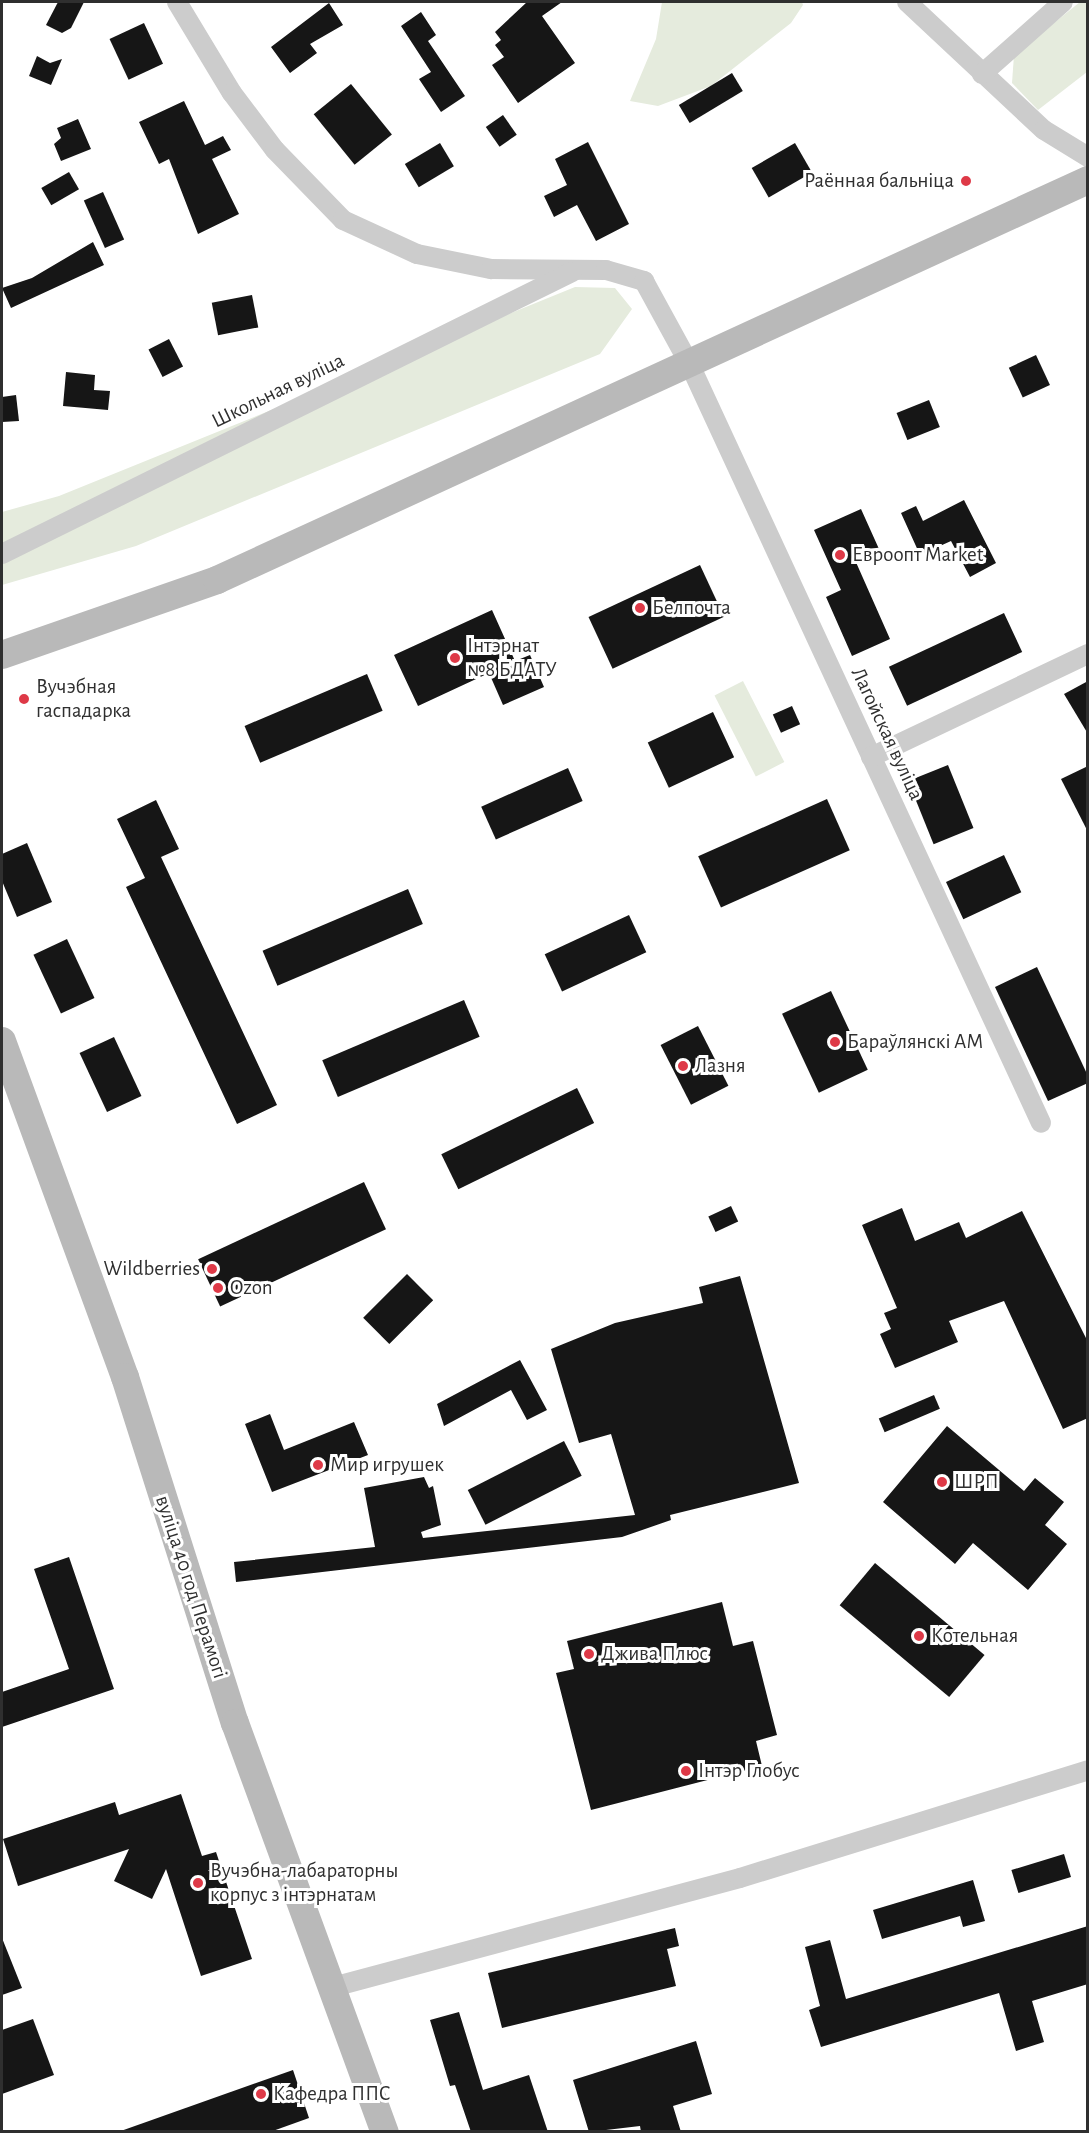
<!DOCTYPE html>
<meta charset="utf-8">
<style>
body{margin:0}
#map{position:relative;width:1089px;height:2133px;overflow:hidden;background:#fff;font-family:"Alegreya Sans",sans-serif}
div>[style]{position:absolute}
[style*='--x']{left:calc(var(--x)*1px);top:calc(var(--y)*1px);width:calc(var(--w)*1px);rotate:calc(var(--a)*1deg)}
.green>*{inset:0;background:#e5ebdd;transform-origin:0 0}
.building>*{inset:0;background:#161616;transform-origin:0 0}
.street>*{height:20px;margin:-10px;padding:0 10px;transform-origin:10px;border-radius:10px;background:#ccc}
.secondary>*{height:28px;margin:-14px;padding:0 14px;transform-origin:14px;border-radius:14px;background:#b9b9b9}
.dots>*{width:16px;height:16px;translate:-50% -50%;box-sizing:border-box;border:3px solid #fff;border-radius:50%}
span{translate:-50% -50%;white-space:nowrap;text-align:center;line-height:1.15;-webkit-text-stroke:6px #fff;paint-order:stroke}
.poi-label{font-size:21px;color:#2f2f2f}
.right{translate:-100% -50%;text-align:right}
.left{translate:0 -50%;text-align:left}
.street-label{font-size:21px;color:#2f2f2f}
.frame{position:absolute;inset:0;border:3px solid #2f2f2f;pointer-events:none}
</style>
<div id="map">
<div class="green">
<i style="clip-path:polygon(662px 2px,802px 2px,803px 5px,791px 23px,711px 86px,658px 106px,630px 101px,656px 39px)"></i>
<i style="clip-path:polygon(1080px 2px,1087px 2px,1087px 72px,1038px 110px,1012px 83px,1014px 55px)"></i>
<i style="clip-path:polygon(575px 287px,615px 288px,632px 309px,600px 354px,136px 546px,2px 585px,2px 512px,59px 496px)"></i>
<i style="left:743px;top:681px;width:91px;height:32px;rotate:63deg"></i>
</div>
<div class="building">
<i style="clip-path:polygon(58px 2px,84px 2px,71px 28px,62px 33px,46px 25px)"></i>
<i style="clip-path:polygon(527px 2px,562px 2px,542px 16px,575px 63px,518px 103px,492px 65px,504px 57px,495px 45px,501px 40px,495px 32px)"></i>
<i style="clip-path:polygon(329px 3px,343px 25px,310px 44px,317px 53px,290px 73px,271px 47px)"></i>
<i style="clip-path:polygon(421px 12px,436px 35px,428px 41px,465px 96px,441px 112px,419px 79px,431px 72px,401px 26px)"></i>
<i style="left:144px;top:23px;width:45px;height:38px;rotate:65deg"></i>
<i style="clip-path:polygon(37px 56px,50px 63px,62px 59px,51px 85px,29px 76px)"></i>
<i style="left:732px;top:73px;width:21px;height:62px;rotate:59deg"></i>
<i style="left:351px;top:84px;width:65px;height:48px;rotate:51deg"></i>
<i style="clip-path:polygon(184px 101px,205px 145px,223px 136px,231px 150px,212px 159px,239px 214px,198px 234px,169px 159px,159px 164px,139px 122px)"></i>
<i style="left:503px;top:115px;width:24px;height:21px;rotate:55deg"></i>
<i style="clip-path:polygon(78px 119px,91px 149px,61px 161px,54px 144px,61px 138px,57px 128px)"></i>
<i style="clip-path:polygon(588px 142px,629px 224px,596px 241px,577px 205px,554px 217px,544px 196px,567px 185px,555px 159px)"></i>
<i style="left:440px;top:143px;width:27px;height:41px;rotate:59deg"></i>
<i style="left:795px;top:143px;width:34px;height:50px;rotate:60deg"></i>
<i style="left:69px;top:172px;width:20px;height:32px;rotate:60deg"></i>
<i style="left:103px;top:192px;width:52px;height:21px;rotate:66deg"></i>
<i style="clip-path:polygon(93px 242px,104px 265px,11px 308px,2px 288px,32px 278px)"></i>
<i style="left:252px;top:295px;width:33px;height:41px;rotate:79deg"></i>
<i style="left:169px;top:339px;width:31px;height:23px;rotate:63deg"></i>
<i style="left:1036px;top:355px;width:33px;height:30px;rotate:65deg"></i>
<i style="clip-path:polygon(66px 372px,95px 375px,94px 390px,110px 391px,108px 410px,63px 406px)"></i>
<i style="clip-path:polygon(16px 395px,19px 421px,2px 422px,2px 397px)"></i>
<i style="left:929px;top:400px;width:29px;height:35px;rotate:68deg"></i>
<i style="clip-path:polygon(964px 500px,996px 563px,970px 577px,951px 541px,920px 555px,901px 513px,916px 506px,923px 521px)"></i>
<i style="clip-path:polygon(861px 509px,879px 549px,855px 560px,890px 639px,852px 656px,826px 597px,841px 590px,814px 530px)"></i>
<i style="left:700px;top:565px;width:57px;height:123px;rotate:65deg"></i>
<i style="clip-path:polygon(492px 610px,515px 661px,530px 655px,544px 687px,503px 705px,489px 673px,418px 706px,394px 655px)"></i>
<i style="left:1004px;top:613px;width:43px;height:127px;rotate:65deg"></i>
<i style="left:367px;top:674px;width:40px;height:133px;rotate:67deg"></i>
<i style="clip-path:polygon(1088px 681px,1088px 734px,1064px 694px)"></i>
<i style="left:792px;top:706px;width:20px;height:21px;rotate:66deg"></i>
<i style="left:713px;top:712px;width:50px;height:72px;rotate:65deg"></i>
<i style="left:948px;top:765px;width:68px;height:43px;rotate:68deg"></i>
<i style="clip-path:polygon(1088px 766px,1088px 832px,1061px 779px)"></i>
<i style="left:568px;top:768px;width:36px;height:95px;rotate:66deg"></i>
<i style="left:827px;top:799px;width:56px;height:141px;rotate:66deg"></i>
<i style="clip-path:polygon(156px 800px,179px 849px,161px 857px,277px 1105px,237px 1124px,126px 887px,145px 878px,117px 819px)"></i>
<i style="clip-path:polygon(27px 843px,52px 902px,17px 917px,2px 881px,2px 854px)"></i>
<i style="left:1004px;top:855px;width:41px;height:64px;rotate:65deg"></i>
<i style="left:408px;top:889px;width:38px;height:158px;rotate:67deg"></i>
<i style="left:629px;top:915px;width:41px;height:93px;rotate:65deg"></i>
<i style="left:67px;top:939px;width:65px;height:37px;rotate:65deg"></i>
<i style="clip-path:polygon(1037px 967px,1088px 1076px,1088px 1083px,1048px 1101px,995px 987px)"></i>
<i style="left:831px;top:991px;width:87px;height:54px;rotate:65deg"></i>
<i style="left:464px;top:1000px;width:40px;height:154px;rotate:67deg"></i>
<i style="left:698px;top:1026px;width:67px;height:42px;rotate:63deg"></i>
<i style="left:114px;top:1037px;width:65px;height:38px;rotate:65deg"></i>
<i style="left:577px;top:1088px;width:39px;height:151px;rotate:64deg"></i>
<i style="left:364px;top:1182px;width:52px;height:183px;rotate:65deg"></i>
<i style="left:731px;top:1206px;width:17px;height:25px;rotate:65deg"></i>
<i style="clip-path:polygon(902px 1208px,915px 1241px,959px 1222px,966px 1238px,1022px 1211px,1088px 1342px,1088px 1418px,1063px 1429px,1004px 1301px,949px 1321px,958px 1342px,895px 1368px,880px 1334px,891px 1329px,884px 1313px,897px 1308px,862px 1225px)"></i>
<i style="left:407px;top:1274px;width:37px;height:62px;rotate:45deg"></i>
<i style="clip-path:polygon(740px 1276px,799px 1483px,670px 1515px,671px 1520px,622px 1537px,236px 1582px,234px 1562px,375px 1547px,364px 1488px,424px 1477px,429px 1488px,433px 1486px,441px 1525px,421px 1532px,423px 1538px,635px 1515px,611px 1434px,579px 1443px,551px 1349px,615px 1323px,703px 1303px,699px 1287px)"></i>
<i style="clip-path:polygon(520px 1360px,547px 1410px,527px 1420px,511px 1390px,444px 1426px,437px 1404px)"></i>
<i style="left:934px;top:1395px;width:15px;height:60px;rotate:67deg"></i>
<i style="clip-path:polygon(270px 1414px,284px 1450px,354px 1422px,368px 1455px,272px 1492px,245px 1424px)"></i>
<i style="clip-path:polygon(947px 1426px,1024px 1491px,1035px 1478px,1064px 1502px,1045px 1525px,1067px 1544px,1028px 1590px,973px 1543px,955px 1564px,883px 1502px)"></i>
<i style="left:564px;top:1441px;width:39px;height:108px;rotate:63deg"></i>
<i style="clip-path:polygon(69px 1557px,114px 1689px,2px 1727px,2px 1692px,69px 1669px,34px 1569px)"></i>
<i style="left:875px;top:1563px;width:143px;height:55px;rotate:40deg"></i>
<i style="clip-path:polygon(722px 1602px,733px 1646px,753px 1641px,777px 1735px,756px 1741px,762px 1766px,591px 1810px,556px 1673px,574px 1669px,567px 1641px)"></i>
<i style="clip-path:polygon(181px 1794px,202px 1856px,216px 1852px,252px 1959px,201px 1976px,166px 1869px,152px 1899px,114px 1881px,129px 1849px,18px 1886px,3px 1839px,115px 1802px,119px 1815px)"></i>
<i style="left:1064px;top:1854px;width:24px;height:55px;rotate:73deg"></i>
<i style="clip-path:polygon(973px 1880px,985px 1921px,963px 1927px,960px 1916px,882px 1939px,873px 1910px)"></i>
<i style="clip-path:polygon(1088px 1926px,1088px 1984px,1032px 2001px,1044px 2042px,1016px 2051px,999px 1993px,821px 2047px,809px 2010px,820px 2006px,805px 1947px,830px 1940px,846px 1999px)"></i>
<i style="clip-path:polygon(675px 1928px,679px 1946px,667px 1949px,676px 1986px,502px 2028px,488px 1973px)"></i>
<i style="clip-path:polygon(2px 1938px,22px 1988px,2px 1995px)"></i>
<i style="clip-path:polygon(459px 2012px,483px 2090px,529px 2075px,548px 2132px,471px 2132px,455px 2085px,450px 2086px,430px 2020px)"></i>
<i style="clip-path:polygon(33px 2019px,54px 2075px,2px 2094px,2px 2030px)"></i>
<i style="clip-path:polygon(696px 2041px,712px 2094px,673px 2106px,681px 2132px,641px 2132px,640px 2126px,589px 2132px,573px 2080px)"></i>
<i style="clip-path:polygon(293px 2070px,309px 2118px,270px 2132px,118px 2132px)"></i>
</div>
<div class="street">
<i style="--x:177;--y:2;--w:106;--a:58.9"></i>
<i style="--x:232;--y:93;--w:71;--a:53"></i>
<i style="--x:275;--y:150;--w:98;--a:45.8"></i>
<i style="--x:343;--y:220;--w:81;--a:24.7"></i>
<i style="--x:417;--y:254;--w:76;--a:11.5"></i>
<i style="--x:491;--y:269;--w:115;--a:0.5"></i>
<i style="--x:606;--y:270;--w:40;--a:16"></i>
<i style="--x:644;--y:281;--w:96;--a:61.3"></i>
<i style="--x:690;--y:365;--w:835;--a:65.15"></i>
<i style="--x:907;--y:2;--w:187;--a:43.1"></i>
<i style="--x:1044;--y:130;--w:52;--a:31.5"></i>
<i style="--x:982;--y:74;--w:108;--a:-41.6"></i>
<i style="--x:2;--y:554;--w:636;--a:-26.32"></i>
<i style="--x:871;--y:757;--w:240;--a:-25.4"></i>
<i style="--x:333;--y:1987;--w:421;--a:-15"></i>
<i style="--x:740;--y:1878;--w:364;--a:-17.2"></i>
</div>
<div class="secondary">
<i style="--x:2;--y:655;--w:228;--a:-19.2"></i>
<i style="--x:217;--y:580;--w:958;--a:-24.67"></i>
<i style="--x:2;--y:1041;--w:358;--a:69.9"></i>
<i style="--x:125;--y:1377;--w:363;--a:72.4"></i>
<i style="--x:235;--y:1723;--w:436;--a:69.9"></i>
</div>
<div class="dots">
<i style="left:966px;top:181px;background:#de3947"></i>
<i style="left:840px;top:555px;background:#de3947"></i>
<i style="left:640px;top:608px;background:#de3947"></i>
<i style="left:455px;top:658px;background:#de3947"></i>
<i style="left:24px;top:699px;background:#de3947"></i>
<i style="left:835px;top:1042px;background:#de3947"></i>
<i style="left:683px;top:1066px;background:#de3947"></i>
<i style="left:212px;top:1269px;background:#de3947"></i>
<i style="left:218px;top:1288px;background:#de3947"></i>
<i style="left:318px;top:1465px;background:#de3947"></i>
<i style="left:942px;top:1482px;background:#de3947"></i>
<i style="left:919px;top:1636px;background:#de3947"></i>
<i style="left:589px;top:1654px;background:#de3947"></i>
<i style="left:686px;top:1771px;background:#de3947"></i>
<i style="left:198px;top:1883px;background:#de3947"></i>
<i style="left:261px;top:2094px;background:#de3947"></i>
</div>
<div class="poi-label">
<span class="right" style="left:954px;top:181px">Раённая бальніца</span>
<span class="left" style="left:852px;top:555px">Евроопт Market</span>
<span class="left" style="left:652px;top:608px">Белпочта</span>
<span class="left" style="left:467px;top:658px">Інтэрнат<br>№8 БДАТУ</span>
<span class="left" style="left:36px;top:699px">Вучэбная<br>гаспадарка</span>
<span class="left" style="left:847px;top:1042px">Бараўлянскі АМ</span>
<span class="left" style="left:695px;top:1066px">Лазня</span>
<span class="right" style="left:200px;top:1269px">Wildberries</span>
<span class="left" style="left:230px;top:1288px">Ozon</span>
<span class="left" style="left:330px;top:1465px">Мир игрушек</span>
<span class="left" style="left:954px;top:1482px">ШРП</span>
<span class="left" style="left:931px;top:1636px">Котельная</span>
<span class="left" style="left:601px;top:1654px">Джива Плюс</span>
<span class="left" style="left:698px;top:1771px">Інтэр Глобус</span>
<span class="left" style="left:210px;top:1883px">Вучэбна-лабараторны<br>корпус з інтэрнатам</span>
<span class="left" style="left:273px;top:2094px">Кафедра ППС</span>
</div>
<div class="street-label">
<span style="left:278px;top:391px;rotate:-26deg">Школьная вуліца</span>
<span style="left:887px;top:734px;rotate:65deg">Лагойская вуліца</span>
<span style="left:191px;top:1587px;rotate:72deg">вуліца 40 год Перамогі</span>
</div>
<div class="frame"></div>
</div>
